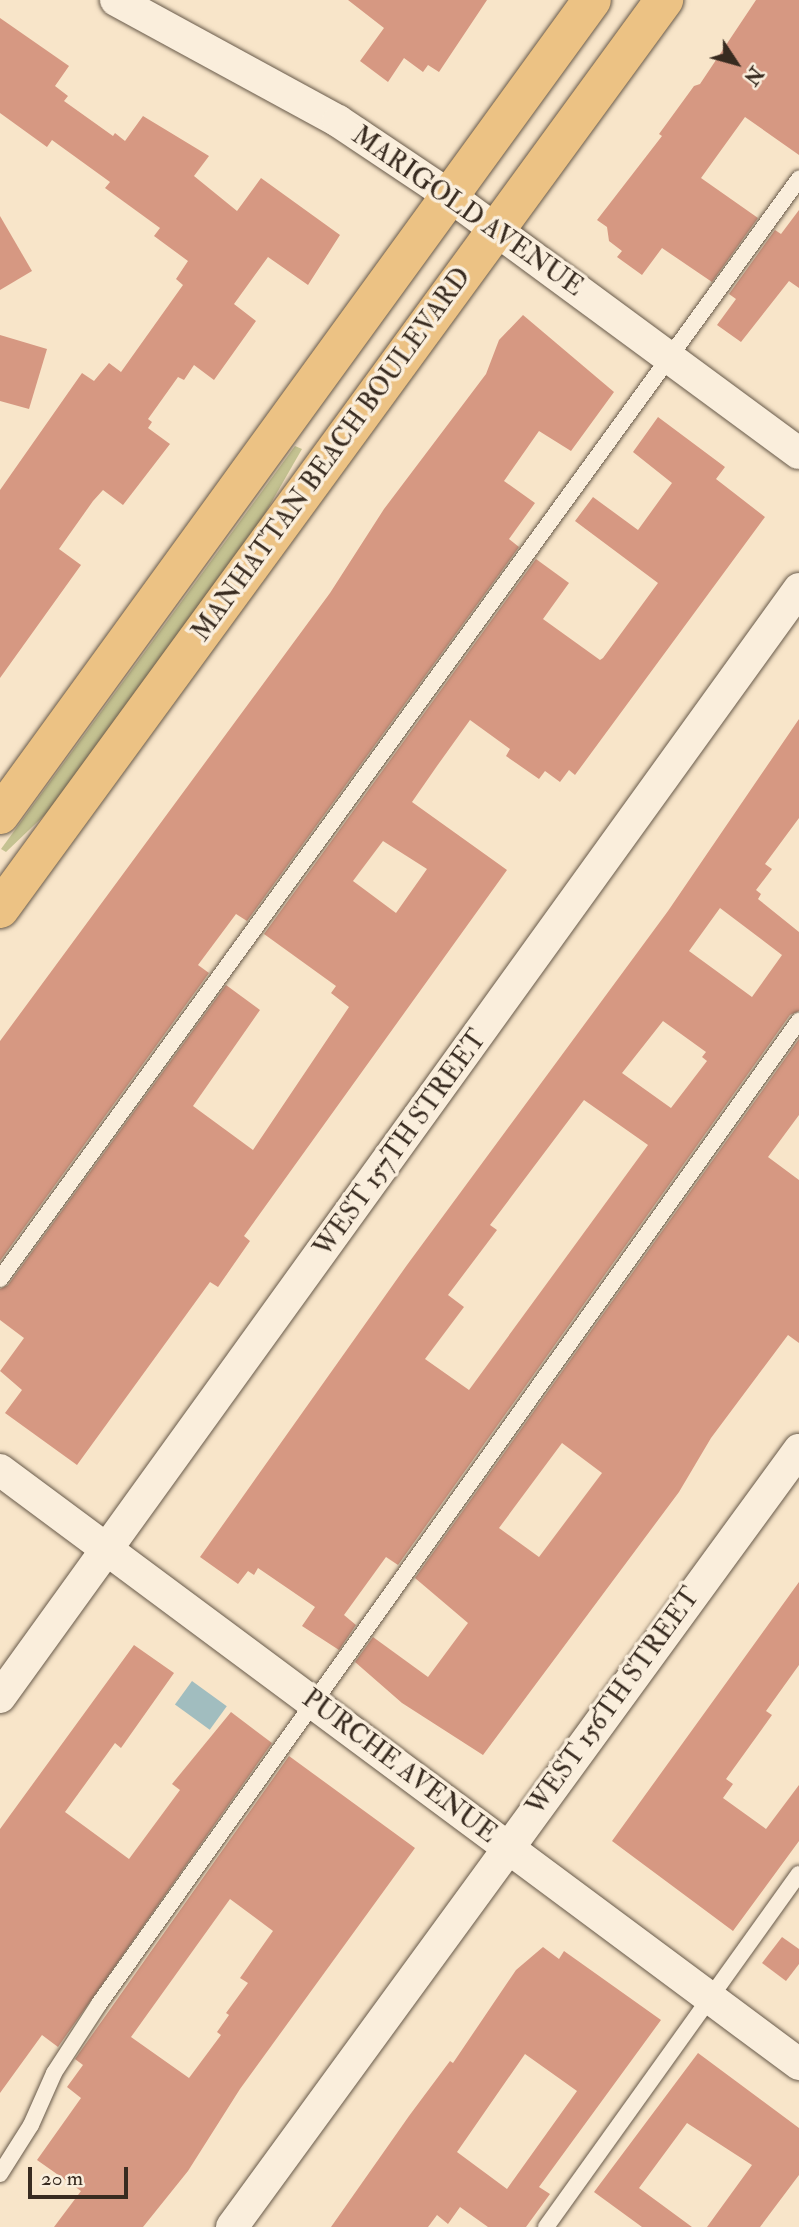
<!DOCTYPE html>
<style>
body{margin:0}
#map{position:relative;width:799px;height:2227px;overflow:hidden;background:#f8e5c9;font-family:"IM FELL Double Pica",serif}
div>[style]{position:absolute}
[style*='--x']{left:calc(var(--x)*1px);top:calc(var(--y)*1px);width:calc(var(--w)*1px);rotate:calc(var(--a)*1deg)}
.green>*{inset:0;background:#c4c291}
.water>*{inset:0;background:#a1bdbf;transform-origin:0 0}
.building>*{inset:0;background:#d69882}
.roads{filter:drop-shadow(0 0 2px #685a4a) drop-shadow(0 0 2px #685a4a)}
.service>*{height:16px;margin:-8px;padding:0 8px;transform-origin:8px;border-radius:8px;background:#faeedc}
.minor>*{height:32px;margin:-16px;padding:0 16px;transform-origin:16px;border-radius:16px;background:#faeedc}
.primary>*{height:38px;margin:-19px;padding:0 19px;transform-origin:19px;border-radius:19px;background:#ecc284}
span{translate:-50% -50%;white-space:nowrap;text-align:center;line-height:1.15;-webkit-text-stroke:7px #faeedc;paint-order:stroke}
.street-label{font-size:26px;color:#382b20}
.north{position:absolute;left:701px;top:28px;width:70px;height:70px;-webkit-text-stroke:5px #faeedc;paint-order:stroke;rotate:126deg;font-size:19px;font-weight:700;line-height:28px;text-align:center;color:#382b20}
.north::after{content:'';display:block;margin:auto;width:24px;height:32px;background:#382b20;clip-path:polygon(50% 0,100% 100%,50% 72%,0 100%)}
.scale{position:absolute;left:28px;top:2167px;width:100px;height:32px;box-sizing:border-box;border:4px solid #382b20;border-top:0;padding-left:9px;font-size:21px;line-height:24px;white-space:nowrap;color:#382b20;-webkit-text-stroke:5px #faeedc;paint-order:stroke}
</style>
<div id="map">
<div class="green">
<i style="clip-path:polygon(295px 446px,302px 449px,263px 517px,52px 808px,6px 852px,1px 849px)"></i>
</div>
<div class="water">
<i style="left:192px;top:1681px;width:43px;height:29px;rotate:36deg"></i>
</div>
<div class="building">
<i style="clip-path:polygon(348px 0,487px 0,439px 72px,428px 65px,423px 72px,404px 58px,388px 82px,360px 61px,384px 28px)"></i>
<i style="clip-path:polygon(756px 0,799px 0,799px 155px,745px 117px,701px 178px,758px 218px,712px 282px,662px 248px,642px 275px,617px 257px,622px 251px,609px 241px,607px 227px,597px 220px,662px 136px,659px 134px,694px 86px,700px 84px)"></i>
<i style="clip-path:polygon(0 18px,69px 66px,55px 86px,68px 96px,64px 101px,113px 136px,115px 133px,125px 141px,143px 116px,209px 156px,194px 176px,237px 211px,261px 178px,340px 235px,308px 285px,268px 257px,234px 304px,256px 321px,214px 380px,194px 365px,184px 380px,178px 377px,148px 419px,152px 422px,148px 428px,170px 444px,123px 505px,103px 490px,93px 501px,59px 549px,81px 565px,0 678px,0 490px,82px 373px,94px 381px,109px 363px,121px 372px,183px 285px,176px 279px,188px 261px,154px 236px,160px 228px,105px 188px,110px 182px,52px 140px,47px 147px,0 113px)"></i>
<i style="clip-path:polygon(799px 210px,799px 288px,789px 281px,741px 342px,717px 325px,736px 299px,729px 294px,775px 230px,781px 234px)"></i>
<i style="clip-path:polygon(0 216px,32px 271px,0 290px)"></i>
<i style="clip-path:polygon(523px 315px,614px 392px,571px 451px,539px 431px,504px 481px,535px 503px,509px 539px,519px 547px,247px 921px,236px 914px,198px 965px,209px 973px,0 1261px,0 1041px,330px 593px,384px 509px,486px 374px,499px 340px)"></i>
<i style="clip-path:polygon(0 335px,47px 349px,29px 409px,0 401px)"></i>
<i style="clip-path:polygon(evenodd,658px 417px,725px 467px,716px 479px,765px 517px,575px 775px,569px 770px,560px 782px,545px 771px,539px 779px,506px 756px,510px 749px,470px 720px,437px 766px,412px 802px,507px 870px,244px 1236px,250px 1241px,218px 1287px,210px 1282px,77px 1465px,5px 1413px,22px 1390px,0 1371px,24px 1338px,0 1320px,0 1289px,8px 1285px,226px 985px,260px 1010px,193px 1106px,253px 1150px,349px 1007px,331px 993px,336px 986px,264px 934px,536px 559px,569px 583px,543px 619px,600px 660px,603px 658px,658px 583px,575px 521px,593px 497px,638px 530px,672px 483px,633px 452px,658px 417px,383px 841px,427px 869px,396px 913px,353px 881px,383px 841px)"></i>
<i style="clip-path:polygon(evenodd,799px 719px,799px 818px,765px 864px,772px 869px,756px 890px,761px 894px,758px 899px,799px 932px,799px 1011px,790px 1015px,398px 1565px,386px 1557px,344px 1615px,356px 1625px,339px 1650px,302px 1626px,315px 1607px,258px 1568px,254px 1575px,248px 1571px,238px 1584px,200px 1557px,407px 1265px,668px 911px,799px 719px,720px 908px,782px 955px,752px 997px,689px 951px,720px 908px,799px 719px,663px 1021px,706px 1052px,702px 1057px,707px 1061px,671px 1108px,622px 1073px,663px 1021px,799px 719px,584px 1100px,648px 1145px,469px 1390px,425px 1359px,464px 1307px,448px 1295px,497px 1230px,490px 1225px,584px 1100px)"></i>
<i style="clip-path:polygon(evenodd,799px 1039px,799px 1115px,768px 1157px,799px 1180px,799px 1343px,788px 1335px,711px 1438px,679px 1492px,483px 1755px,402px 1703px,355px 1662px,373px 1637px,428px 1677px,468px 1623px,415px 1578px,799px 1039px,562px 1443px,602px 1473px,539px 1557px,499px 1528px,562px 1443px)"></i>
<i style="clip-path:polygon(799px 1582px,799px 1665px,766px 1711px,772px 1715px,726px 1779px,733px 1784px,723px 1798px,766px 1829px,799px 1785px,799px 1841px,733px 1931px,612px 1841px)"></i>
<i style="clip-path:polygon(134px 1645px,174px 1673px,121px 1748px,115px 1743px,65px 1812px,129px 1859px,180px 1790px,172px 1784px,231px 1712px,272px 1743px,58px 2047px,42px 2035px,0 2093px,0 1829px)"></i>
<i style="clip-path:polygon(evenodd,289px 1756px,415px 1848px,240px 2089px,188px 2171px,143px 2227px,54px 2227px,81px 2191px,37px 2160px,81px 2098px,67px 2087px,83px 2065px,75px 2059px,289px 1756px,230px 1899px,273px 1931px,240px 1978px,248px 1983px,226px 2013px,229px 2015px,217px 2032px,221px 2035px,189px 2078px,131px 2037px,230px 1899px)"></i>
<i style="clip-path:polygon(782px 1937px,799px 1949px,799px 1964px,786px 1981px,762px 1963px)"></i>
<i style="clip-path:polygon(evenodd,543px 1947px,559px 1959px,564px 1951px,661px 2020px,539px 2187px,550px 2194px,526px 2227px,488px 2227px,460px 2207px,448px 2224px,437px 2215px,428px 2227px,331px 2227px,409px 2116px,450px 2061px,453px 2063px,516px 1970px,543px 1947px,525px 2054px,577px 2091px,507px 2189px,457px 2152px,525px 2054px)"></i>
<i style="clip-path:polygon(698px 2053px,799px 2128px,799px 2175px,760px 2227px,707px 2227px,752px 2165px,687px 2123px,639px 2188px,692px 2227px,642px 2227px,594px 2192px)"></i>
</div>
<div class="roads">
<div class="service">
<i style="--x:0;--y:1279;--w:1360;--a:-54.01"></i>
<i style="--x:0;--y:2174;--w:58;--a:-57.7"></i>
<i style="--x:31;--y:2125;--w:57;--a:-66.1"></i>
<i style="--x:54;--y:2073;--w:82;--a:-56.9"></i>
<i style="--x:99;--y:2004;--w:1207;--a:-54.55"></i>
<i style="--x:546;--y:2227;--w:434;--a:-54.4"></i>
</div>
<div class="minor">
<i style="--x:116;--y:0;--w:253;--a:28.6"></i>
<i style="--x:338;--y:121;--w:135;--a:33.8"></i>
<i style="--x:450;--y:196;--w:433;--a:36.4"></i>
<i style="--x:0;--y:1470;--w:996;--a:36.63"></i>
<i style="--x:0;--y:1697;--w:1366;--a:-54.2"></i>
<i style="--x:232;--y:2227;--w:962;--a:-53.88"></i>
</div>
<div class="primary">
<i style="--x:0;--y:815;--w:1007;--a:-54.01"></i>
<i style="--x:0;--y:909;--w:1126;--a:-53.85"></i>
</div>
</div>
<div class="street-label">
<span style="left:467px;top:212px;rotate:35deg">MARIGOLD AVENUE</span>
<span style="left:332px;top:455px;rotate:-54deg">MANHATTAN BEACH BOULEVARD</span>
<span style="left:401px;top:1144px;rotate:-54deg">WEST 157TH STREET</span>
<span style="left:614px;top:1702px;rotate:-54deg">WEST 156TH STREET</span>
<span style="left:399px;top:1767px;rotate:37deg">PURCHE AVENUE</span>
</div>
<div class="north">N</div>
<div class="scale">20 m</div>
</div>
